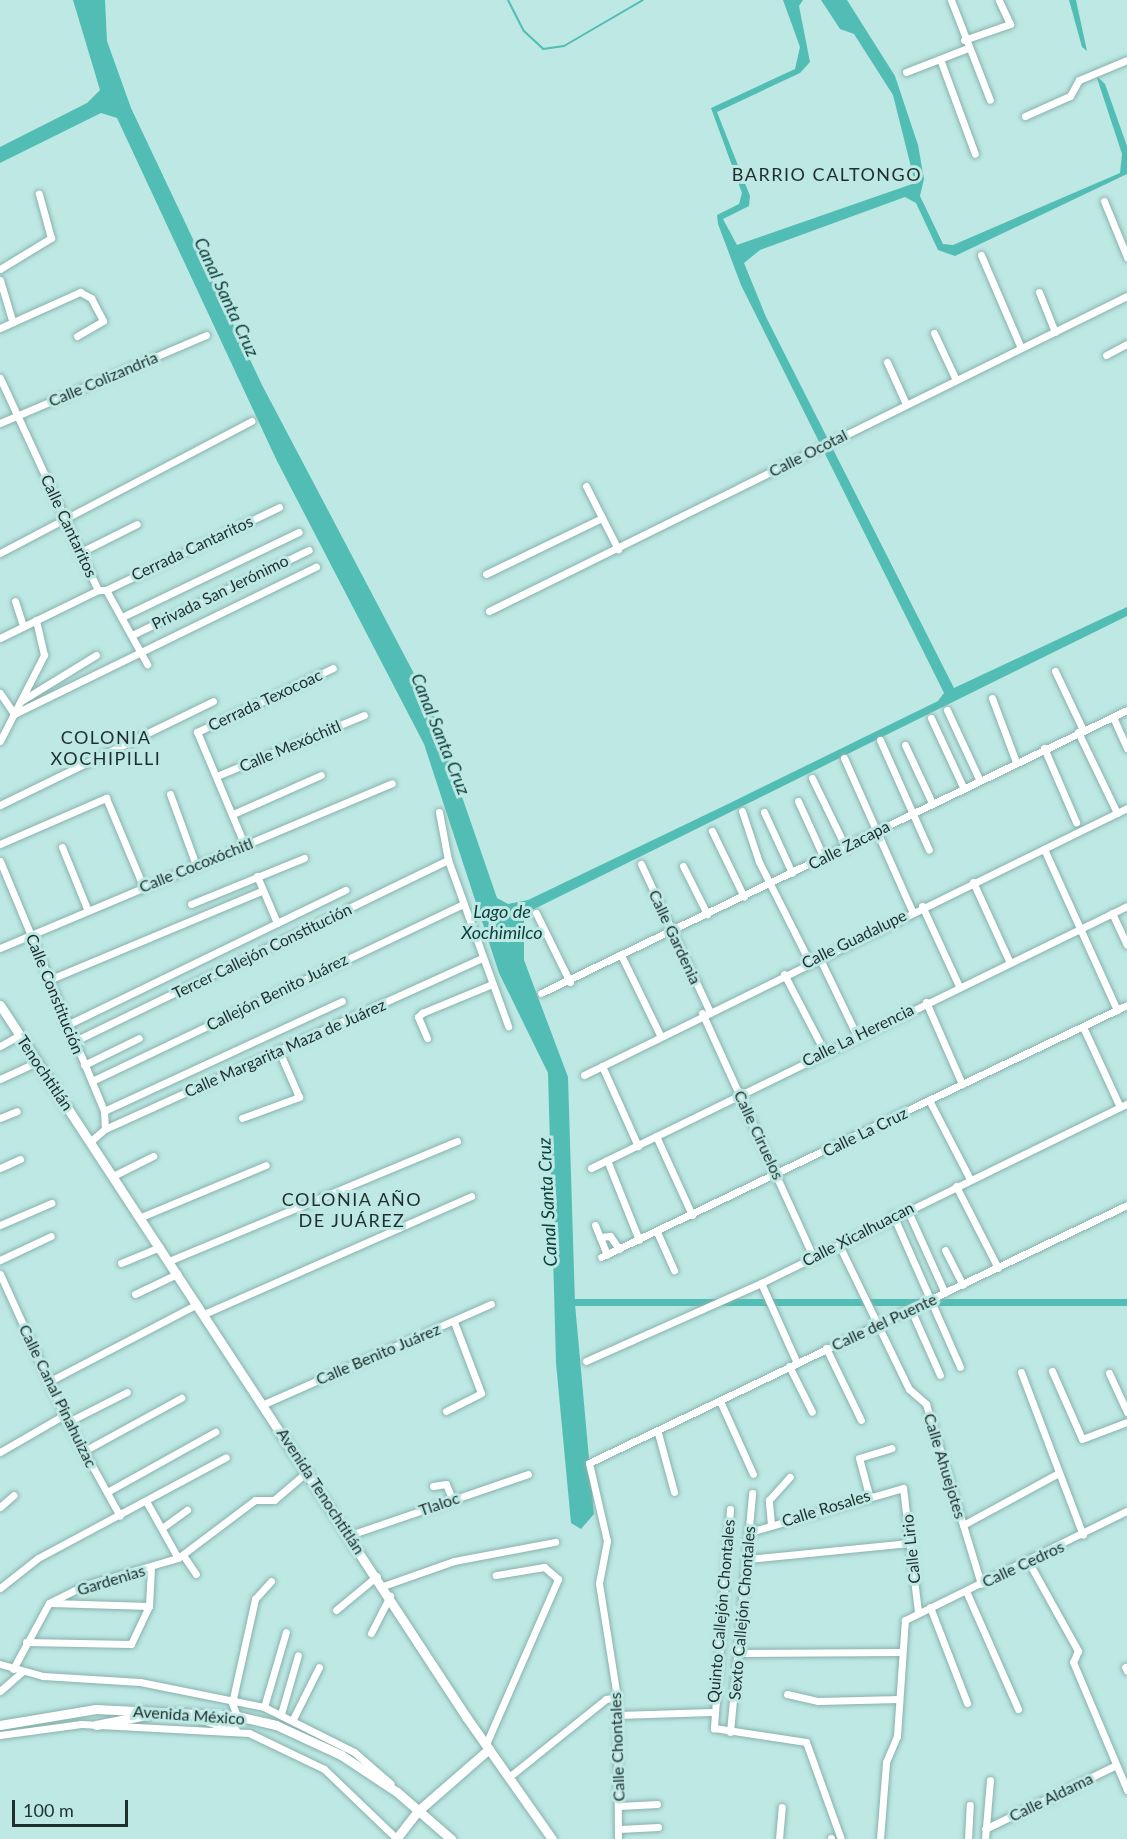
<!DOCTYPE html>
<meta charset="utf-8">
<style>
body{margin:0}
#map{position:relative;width:1127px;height:1839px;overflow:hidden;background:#bde8e4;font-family:Lato,sans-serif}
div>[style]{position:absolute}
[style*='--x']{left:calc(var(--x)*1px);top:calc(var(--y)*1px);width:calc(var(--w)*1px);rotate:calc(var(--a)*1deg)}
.water>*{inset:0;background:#52bdb4;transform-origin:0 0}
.stream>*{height:2px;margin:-1px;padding:0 1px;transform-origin:1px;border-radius:1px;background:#52bdb4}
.roads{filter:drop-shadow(0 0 2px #88b1ad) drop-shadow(0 0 2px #88b1ad)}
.street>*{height:7px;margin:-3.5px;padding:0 3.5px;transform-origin:3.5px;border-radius:3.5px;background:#fff}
.secondary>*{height:9px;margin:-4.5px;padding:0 4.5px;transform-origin:4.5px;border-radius:4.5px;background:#fff}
span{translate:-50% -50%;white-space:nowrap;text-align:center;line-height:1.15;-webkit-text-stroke:6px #bde8e4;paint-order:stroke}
.street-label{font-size:16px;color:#1e2f2d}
.neighbourhood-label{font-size:18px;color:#1e2f2d;letter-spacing:1.5px}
.water-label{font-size:18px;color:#0b3d3a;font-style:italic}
.scale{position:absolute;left:12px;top:1800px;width:116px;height:27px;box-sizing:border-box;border:3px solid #1e2f2d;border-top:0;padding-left:8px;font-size:18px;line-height:21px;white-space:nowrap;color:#1e2f2d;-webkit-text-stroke:4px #bde8e4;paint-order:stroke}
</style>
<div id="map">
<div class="water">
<i style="clip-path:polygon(73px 0,105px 0,107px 41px,131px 108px,262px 385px,430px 704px,497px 898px,508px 904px,528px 900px,728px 804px,938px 701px,944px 693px,741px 285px,718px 224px,717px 215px,739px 204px,742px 193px,711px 108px,795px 69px,800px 47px,783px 0,803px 0,799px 6px,810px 62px,800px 73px,717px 112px,750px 196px,749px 206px,723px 219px,737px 245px,915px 183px,893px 95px,854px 34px,840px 29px,821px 0,847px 0,895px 76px,918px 145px,924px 179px,920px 196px,943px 244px,953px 245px,1120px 173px,1122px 154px,1096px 75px,1105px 84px,1127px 146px,1127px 174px,955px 256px,938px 250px,916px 203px,905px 197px,760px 250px,744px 263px,766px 317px,954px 688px,1127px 607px,1127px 616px,524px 914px,524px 960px,568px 1077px,575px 1304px,594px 1514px,581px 1529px,571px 1523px,556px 1363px,548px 1073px,499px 973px,424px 744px,277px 461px,117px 118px,101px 113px,0 163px,0 147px,87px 103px,100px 90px)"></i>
<i style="clip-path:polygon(1069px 0,1076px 0,1087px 51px,1082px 47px)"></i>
<i style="left:1127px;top:1299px;width:7px;height:568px;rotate:90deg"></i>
</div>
<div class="stream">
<i style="--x:508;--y:0;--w:35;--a:63"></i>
<i style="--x:524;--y:31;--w:26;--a:43"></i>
<i style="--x:543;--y:49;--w:21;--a:-8"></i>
<i style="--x:564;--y:46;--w:91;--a:-30.2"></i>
</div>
<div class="roads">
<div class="street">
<i style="--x:951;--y:0;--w:107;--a:68.7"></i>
<i style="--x:964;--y:40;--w:49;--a:-19.2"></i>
<i style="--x:1010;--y:24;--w:26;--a:-115"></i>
<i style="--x:940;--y:59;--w:101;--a:69.8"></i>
<i style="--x:906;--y:72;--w:66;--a:-21.2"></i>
<i style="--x:1025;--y:116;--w:49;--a:-24"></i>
<i style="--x:1070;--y:96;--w:18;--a:-61"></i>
<i style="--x:1079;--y:80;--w:52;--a:-22.6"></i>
<i style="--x:1104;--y:201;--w:61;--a:67.7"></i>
<i style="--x:981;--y:255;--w:101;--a:66.7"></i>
<i style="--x:0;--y:269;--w:60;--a:-31.3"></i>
<i style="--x:51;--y:238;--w:46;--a:-105.3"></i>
<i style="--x:0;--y:280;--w:42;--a:73.3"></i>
<i style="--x:1039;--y:292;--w:43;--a:68.2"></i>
<i style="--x:0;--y:328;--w:88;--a:-24.2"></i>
<i style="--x:80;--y:292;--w:13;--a:29"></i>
<i style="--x:91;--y:298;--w:26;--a:62"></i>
<i style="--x:103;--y:321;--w:30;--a:150"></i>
<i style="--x:934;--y:333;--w:52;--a:64.9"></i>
<i style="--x:1106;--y:355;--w:24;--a:-28"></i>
<i style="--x:887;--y:362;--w:46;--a:65.7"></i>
<i style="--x:0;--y:378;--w:234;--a:65.2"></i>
<i style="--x:98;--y:590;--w:8;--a:0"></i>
<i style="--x:106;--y:590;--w:85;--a:61"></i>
<i style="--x:0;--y:423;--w:224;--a:-23.1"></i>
<i style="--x:586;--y:486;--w:71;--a:63.1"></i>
<i style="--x:83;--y:551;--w:60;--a:-26.6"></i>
<i style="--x:0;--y:553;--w:284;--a:-27.7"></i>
<i style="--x:486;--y:574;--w:129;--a:-25.8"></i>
<i style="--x:106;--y:590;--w:192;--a:-25.6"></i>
<i style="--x:15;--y:601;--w:25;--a:72"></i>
<i style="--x:489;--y:611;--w:712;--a:-26.28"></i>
<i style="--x:122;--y:617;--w:196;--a:-25.7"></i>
<i style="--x:132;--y:635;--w:196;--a:-25.7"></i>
<i style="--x:0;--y:638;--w:109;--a:-26.1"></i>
<i style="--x:1055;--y:671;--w:65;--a:64.6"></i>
<i style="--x:0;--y:693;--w:25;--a:56"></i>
<i style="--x:14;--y:714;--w:336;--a:-26"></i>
<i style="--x:992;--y:698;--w:68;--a:69.4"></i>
<i style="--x:21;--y:701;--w:88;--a:-31.5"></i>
<i style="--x:947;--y:710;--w:76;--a:65.1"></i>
<i style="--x:1113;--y:717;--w:34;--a:66"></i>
<i style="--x:931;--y:718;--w:76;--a:65.1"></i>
<i style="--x:1078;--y:732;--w:90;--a:64.3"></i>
<i style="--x:880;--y:740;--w:120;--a:66"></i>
<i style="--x:0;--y:741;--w:97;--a:-62.9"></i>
<i style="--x:44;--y:655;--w:36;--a:-103"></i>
<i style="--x:905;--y:745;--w:64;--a:65"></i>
<i style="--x:1044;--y:748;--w:81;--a:66.6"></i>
<i style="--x:844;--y:758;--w:167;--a:66"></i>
<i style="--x:217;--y:776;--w:159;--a:-22.5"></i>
<i style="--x:812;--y:778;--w:78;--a:64.1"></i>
<i style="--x:170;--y:794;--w:76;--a:69.9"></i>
<i style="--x:798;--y:801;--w:63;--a:65.5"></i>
<i style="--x:0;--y:805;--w:237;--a:-26"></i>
<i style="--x:742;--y:811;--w:54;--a:71.6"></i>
<i style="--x:759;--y:862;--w:111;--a:63.2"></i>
<i style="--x:439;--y:812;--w:49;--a:79.4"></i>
<i style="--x:448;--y:860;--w:177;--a:70.1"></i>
<i style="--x:764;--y:812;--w:67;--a:65.3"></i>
<i style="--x:233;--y:814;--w:96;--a:-23.9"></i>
<i style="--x:712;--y:831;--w:73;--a:64.1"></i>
<i style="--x:0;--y:844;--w:116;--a:-23.5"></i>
<i style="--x:106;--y:798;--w:95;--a:67.2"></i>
<i style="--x:245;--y:846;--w:124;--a:-112.8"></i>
<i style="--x:197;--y:732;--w:150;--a:-25.2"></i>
<i style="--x:62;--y:847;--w:69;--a:67.9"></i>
<i style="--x:1044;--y:849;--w:177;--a:65.6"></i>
<i style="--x:0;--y:861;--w:271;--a:67.4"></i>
<i style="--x:104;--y:1111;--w:18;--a:87"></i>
<i style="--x:641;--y:864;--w:161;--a:65"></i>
<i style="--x:683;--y:866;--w:54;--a:63.4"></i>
<i style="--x:257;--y:876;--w:51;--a:66.9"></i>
<i style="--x:277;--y:923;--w:76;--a:-25.9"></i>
<i style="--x:973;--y:882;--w:89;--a:65.4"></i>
<i style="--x:191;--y:904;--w:122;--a:-22.2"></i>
<i style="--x:922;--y:906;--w:88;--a:65.2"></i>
<i style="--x:536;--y:913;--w:77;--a:63.8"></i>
<i style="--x:1112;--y:913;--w:35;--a:65"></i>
<i style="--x:0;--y:948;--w:425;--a:-22.8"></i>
<i style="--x:621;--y:955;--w:89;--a:64"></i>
<i style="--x:819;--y:957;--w:88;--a:64.3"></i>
<i style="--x:784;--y:974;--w:87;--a:62.5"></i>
<i style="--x:51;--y:979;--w:228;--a:-22.7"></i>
<i style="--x:541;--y:993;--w:651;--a:-25.78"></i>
<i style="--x:926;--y:1002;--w:90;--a:66.3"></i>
<i style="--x:702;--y:1013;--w:268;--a:65.5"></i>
<i style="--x:69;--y:1024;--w:231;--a:-25.9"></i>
<i style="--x:1083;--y:1027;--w:88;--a:65.2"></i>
<i style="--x:427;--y:1038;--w:23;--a:-113"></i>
<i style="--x:418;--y:1017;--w:6;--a:-45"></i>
<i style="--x:422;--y:1013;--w:76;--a:-22.5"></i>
<i style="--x:75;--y:1041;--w:415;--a:-25.9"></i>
<i style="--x:0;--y:1046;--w:23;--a:-29"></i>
<i style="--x:84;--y:1065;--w:61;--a:-26.1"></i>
<i style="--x:602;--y:1066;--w:88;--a:65.8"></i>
<i style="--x:584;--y:1075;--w:605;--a:-26.18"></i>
<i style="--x:0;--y:1079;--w:41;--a:-24.7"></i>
<i style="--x:92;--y:1081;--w:411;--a:-25.5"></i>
<i style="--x:929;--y:1100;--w:89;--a:62.6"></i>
<i style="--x:104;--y:1111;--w:262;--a:-24.8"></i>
<i style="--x:0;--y:1118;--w:18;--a:-22"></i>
<i style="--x:242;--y:1118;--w:61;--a:-20.2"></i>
<i style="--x:299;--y:1097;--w:50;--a:-113.5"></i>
<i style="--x:656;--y:1136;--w:87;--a:65.5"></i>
<i style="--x:91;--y:1141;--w:18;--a:-41"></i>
<i style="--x:105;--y:1129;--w:414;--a:-24.4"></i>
<i style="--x:607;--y:1160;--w:86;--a:68.2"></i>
<i style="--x:0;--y:1168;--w:22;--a:-24"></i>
<i style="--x:591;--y:1168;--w:597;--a:-26.05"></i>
<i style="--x:113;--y:1176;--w:45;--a:-26.6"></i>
<i style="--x:956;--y:1186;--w:92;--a:62.9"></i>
<i style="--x:907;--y:1209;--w:92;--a:65.7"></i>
<i style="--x:893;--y:1215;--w:166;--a:66.2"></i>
<i style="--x:141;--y:1217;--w:135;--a:-22.6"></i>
<i style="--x:0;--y:1225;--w:56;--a:-23.3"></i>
<i style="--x:595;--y:1225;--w:32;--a:68"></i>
<i style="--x:657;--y:1232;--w:42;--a:65.9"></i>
<i style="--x:600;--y:1237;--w:10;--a:-6"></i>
<i style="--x:610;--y:1236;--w:16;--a:55"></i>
<i style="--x:839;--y:1245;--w:160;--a:64.1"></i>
<i style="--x:909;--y:1389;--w:23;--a:41"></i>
<i style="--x:926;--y:1404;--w:188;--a:73"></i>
<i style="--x:945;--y:1250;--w:39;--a:63"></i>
<i style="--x:601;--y:1257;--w:583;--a:-25.6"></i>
<i style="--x:0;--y:1260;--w:56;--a:-25.2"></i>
<i style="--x:169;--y:1261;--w:312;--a:-22.6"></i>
<i style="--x:121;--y:1263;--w:42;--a:-22.3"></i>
<i style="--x:0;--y:1274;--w:155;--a:65.6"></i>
<i style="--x:64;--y:1415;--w:115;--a:61"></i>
<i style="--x:761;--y:1283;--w:88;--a:65.8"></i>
<i style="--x:135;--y:1294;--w:47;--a:-25.5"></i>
<i style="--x:911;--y:1310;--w:71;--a:66"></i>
<i style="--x:204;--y:1314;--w:292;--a:-23.8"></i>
<i style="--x:826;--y:1348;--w:80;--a:64.1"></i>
<i style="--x:586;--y:1361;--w:192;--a:-24"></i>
<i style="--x:761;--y:1283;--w:407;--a:-26.1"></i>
<i style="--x:789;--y:1366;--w:51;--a:63.4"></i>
<i style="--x:1052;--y:1371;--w:74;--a:66.2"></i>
<i style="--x:1082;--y:1439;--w:48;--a:-20.7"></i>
<i style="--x:1021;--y:1372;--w:174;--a:69.2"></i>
<i style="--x:1109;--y:1373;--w:43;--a:65.2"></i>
<i style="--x:50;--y:1381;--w:166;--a:-27.6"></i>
<i style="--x:720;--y:1401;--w:80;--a:65.7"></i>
<i style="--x:264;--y:1404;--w:248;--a:-23.8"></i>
<i style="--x:446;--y:1411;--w:39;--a:-27"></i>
<i style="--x:481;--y:1393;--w:76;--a:-110.8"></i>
<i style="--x:68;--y:1422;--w:66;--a:-27"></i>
<i style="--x:658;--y:1433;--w:61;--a:74.8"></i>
<i style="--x:84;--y:1451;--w:111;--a:-28.7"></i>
<i style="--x:0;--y:1452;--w:74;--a:-30"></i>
<i style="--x:433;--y:1486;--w:13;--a:-9"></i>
<i style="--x:446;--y:1484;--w:16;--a:68"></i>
<i style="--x:107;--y:1492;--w:124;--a:-29.1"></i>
<i style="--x:869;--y:1495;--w:38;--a:-105"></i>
<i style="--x:859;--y:1458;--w:34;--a:-17"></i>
<i style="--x:146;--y:1501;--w:65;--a:60.7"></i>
<i style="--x:0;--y:1507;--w:18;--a:-41"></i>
<i style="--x:730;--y:1509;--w:220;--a:94.2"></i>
<i style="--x:714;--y:1728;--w:93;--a:8.7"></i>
<i style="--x:806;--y:1742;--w:103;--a:70.2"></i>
<i style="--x:771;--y:1525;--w:25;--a:-95"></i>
<i style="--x:769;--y:1500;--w:31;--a:-48"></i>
<i style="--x:963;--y:1525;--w:107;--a:-28.5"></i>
<i style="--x:162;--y:1528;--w:31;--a:-36"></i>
<i style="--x:750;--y:1532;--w:159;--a:-16"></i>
<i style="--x:903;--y:1488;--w:125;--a:83.1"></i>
<i style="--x:350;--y:1535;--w:188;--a:-18.9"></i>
<i style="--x:183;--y:1555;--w:23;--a:56"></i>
<i style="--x:748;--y:1559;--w:162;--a:-5.7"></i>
<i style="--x:1028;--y:1561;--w:103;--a:60.9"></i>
<i style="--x:1078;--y:1651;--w:12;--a:114"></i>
<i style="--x:1073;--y:1662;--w:139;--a:67.1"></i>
<i style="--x:383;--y:1586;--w:75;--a:-19.4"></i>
<i style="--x:454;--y:1561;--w:103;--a:-10.7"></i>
<i style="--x:0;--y:1588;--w:48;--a:-38.3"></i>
<i style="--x:38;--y:1558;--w:213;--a:-28.2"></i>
<i style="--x:966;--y:1591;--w:129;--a:66.2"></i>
<i style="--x:51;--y:1603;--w:98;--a:1.8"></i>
<i style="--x:930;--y:1607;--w:103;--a:68.9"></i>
<i style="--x:336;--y:1610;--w:53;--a:-39.7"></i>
<i style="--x:371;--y:1633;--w:42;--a:-62.8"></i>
<i style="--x:26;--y:1642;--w:105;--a:1.1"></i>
<i style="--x:131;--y:1644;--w:42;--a:-64.7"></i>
<i style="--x:149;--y:1606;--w:38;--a:-87"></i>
<i style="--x:739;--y:1653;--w:161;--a:-0.4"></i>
<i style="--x:0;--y:1664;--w:45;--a:15.6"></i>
<i style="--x:43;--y:1676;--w:97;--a:3.5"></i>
<i style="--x:140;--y:1682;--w:126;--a:11.4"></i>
<i style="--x:264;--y:1707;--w:101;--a:26.6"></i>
<i style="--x:354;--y:1752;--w:48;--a:40.7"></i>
<i style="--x:1125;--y:1667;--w:4;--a:63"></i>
<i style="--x:13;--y:1669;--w:75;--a:-61.4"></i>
<i style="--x:49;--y:1603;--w:40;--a:-26.6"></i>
<i style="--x:85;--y:1585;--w:97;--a:-16.2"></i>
<i style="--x:178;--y:1558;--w:96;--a:-37"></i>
<i style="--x:255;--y:1500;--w:19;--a:0"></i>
<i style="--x:274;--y:1500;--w:45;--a:-40.5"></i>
<i style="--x:0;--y:1691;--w:29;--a:-41"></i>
<i style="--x:787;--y:1694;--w:32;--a:13"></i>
<i style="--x:818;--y:1701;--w:81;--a:-1.4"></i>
<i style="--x:264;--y:1707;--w:78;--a:-73.7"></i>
<i style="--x:281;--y:1714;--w:61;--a:-73.9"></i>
<i style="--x:618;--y:1715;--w:94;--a:-1.8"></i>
<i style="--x:237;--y:1716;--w:14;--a:-111"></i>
<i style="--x:232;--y:1703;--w:107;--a:-77.5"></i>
<i style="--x:255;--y:1599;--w:24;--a:-48"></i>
<i style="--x:293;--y:1719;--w:58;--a:-63.4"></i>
<i style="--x:730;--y:1732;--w:240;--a:-84.7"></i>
<i style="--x:0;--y:1735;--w:82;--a:-7.7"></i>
<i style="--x:81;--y:1724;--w:168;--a:3.1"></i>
<i style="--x:249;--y:1733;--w:83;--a:25.6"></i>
<i style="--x:324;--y:1769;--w:100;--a:43.8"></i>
<i style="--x:486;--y:1744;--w:180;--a:-66.4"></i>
<i style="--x:558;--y:1579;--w:18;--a:-139"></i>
<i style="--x:544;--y:1567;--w:49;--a:170.5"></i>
<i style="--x:509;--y:1777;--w:124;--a:-38.8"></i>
<i style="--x:606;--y:1699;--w:11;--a:-10"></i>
<i style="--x:619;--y:1806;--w:38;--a:-3"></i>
<i style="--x:619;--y:1829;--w:39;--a:-3"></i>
<i style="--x:985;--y:1829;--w:146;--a:-26"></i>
<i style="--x:618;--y:1839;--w:142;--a:-90.4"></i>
<i style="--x:617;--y:1697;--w:115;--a:-99"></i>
<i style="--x:599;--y:1583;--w:43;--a:-79.2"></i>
<i style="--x:607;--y:1541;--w:80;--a:-103"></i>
<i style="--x:589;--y:1463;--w:597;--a:-25.62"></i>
<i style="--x:779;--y:1839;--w:32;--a:-85"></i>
<i style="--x:831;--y:1839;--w:1;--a:-90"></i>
<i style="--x:880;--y:1839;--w:77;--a:-85.5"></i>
<i style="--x:886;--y:1762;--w:28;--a:-67"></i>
<i style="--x:897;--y:1736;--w:116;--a:-86.1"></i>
<i style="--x:905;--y:1620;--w:247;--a:-26.2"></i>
<i style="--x:968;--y:1839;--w:34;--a:-87"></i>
<i style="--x:985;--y:1839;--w:59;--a:-85.2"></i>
</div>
<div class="secondary">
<i style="--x:0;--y:1005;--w:852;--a:56.78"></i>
<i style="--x:467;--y:1718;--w:148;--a:54.9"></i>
<i style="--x:197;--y:1717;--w:40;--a:18.9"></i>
<i style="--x:0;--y:1725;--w:97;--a:-9.5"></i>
<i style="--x:96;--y:1709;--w:141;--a:2.8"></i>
<i style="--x:237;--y:1716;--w:40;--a:13"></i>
<i style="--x:276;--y:1725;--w:72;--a:24.8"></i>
<i style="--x:341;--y:1755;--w:67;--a:33.5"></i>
<i style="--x:397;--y:1792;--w:72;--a:41"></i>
<i style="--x:96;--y:1725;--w:51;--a:-11.3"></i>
<i style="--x:396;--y:1839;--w:37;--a:-52"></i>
<i style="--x:419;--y:1810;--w:93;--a:-41.1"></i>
</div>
</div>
<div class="street-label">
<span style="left:103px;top:379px;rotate:-23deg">Calle Colizandria</span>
<span style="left:808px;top:453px;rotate:-27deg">Calle Ocotal</span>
<span style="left:69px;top:526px;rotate:65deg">Calle Cantaritos</span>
<span style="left:192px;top:548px;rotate:-25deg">Cerrada Cantaritos</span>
<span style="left:220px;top:592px;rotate:-26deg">Privada San Jerónimo</span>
<span style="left:265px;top:700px;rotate:-25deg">Cerrada Texocoac</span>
<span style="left:290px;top:746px;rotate:-23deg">Calle Mexóchitl</span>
<span style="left:849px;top:845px;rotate:-27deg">Calle Zacapa</span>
<span style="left:196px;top:865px;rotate:-22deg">Calle Cocoxóchitl</span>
<span style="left:675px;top:937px;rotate:65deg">Calle Gardenia</span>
<span style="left:854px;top:939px;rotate:-26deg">Calle Guadalupe</span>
<span style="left:262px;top:951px;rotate:-26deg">Tercer Callejón Constitución</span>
<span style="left:277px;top:992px;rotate:-26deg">Callejón Benito Juárez</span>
<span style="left:55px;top:994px;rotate:68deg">Calle Constitución</span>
<span style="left:858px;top:1035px;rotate:-26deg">Calle La Herencia</span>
<span style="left:285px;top:1048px;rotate:-24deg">Calle Margarita Maza de Juárez</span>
<span style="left:45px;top:1073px;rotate:56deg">Tenochtitlán</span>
<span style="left:865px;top:1132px;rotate:-26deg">Calle La Cruz</span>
<span style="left:759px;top:1135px;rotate:65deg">Calle Ciruelos</span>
<span style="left:858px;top:1234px;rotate:-27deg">Calle Xicalhuacan</span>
<span style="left:884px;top:1322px;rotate:-25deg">Calle del Puente</span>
<span style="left:378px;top:1354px;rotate:-23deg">Calle Benito Juárez</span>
<span style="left:58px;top:1396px;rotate:64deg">Calle Canal Pinahuizac</span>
<span style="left:945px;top:1466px;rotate:73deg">Calle Ahuejotes</span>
<span style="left:321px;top:1491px;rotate:57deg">Avenida Tenochtitlán</span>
<span style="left:439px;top:1504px;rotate:-19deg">Tlaloc</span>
<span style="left:826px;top:1508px;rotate:-17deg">Calle Rosales</span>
<span style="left:911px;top:1549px;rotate:-96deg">Calle Lirio</span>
<span style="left:1023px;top:1564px;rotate:-25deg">Calle Cedros</span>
<span style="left:111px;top:1580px;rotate:-17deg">Gardenias</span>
<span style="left:721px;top:1611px;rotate:-85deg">Quinto Callejón Chontales</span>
<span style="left:742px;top:1613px;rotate:-85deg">Sexto Callejón Chontales</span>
<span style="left:189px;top:1715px;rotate:4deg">Avenida México</span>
<span style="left:617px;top:1747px;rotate:-92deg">Calle Chontales</span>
<span style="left:1051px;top:1797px;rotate:-26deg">Calle Aldama</span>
</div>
<div class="neighbourhood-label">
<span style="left:827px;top:174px">BARRIO CALTONGO</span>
<span style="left:106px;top:748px">COLONIA<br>XOCHIPILLI</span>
<span style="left:352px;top:1210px">COLONIA AÑO<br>DE JUÁREZ</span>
</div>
<div class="water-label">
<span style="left:227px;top:297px;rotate:65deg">Canal Santa Cruz</span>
<span style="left:441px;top:734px;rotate:68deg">Canal Santa Cruz</span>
<span style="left:502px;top:922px">Lago de<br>Xochimilco</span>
<span style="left:547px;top:1202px;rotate:-93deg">Canal Santa Cruz</span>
</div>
<div class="scale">100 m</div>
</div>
